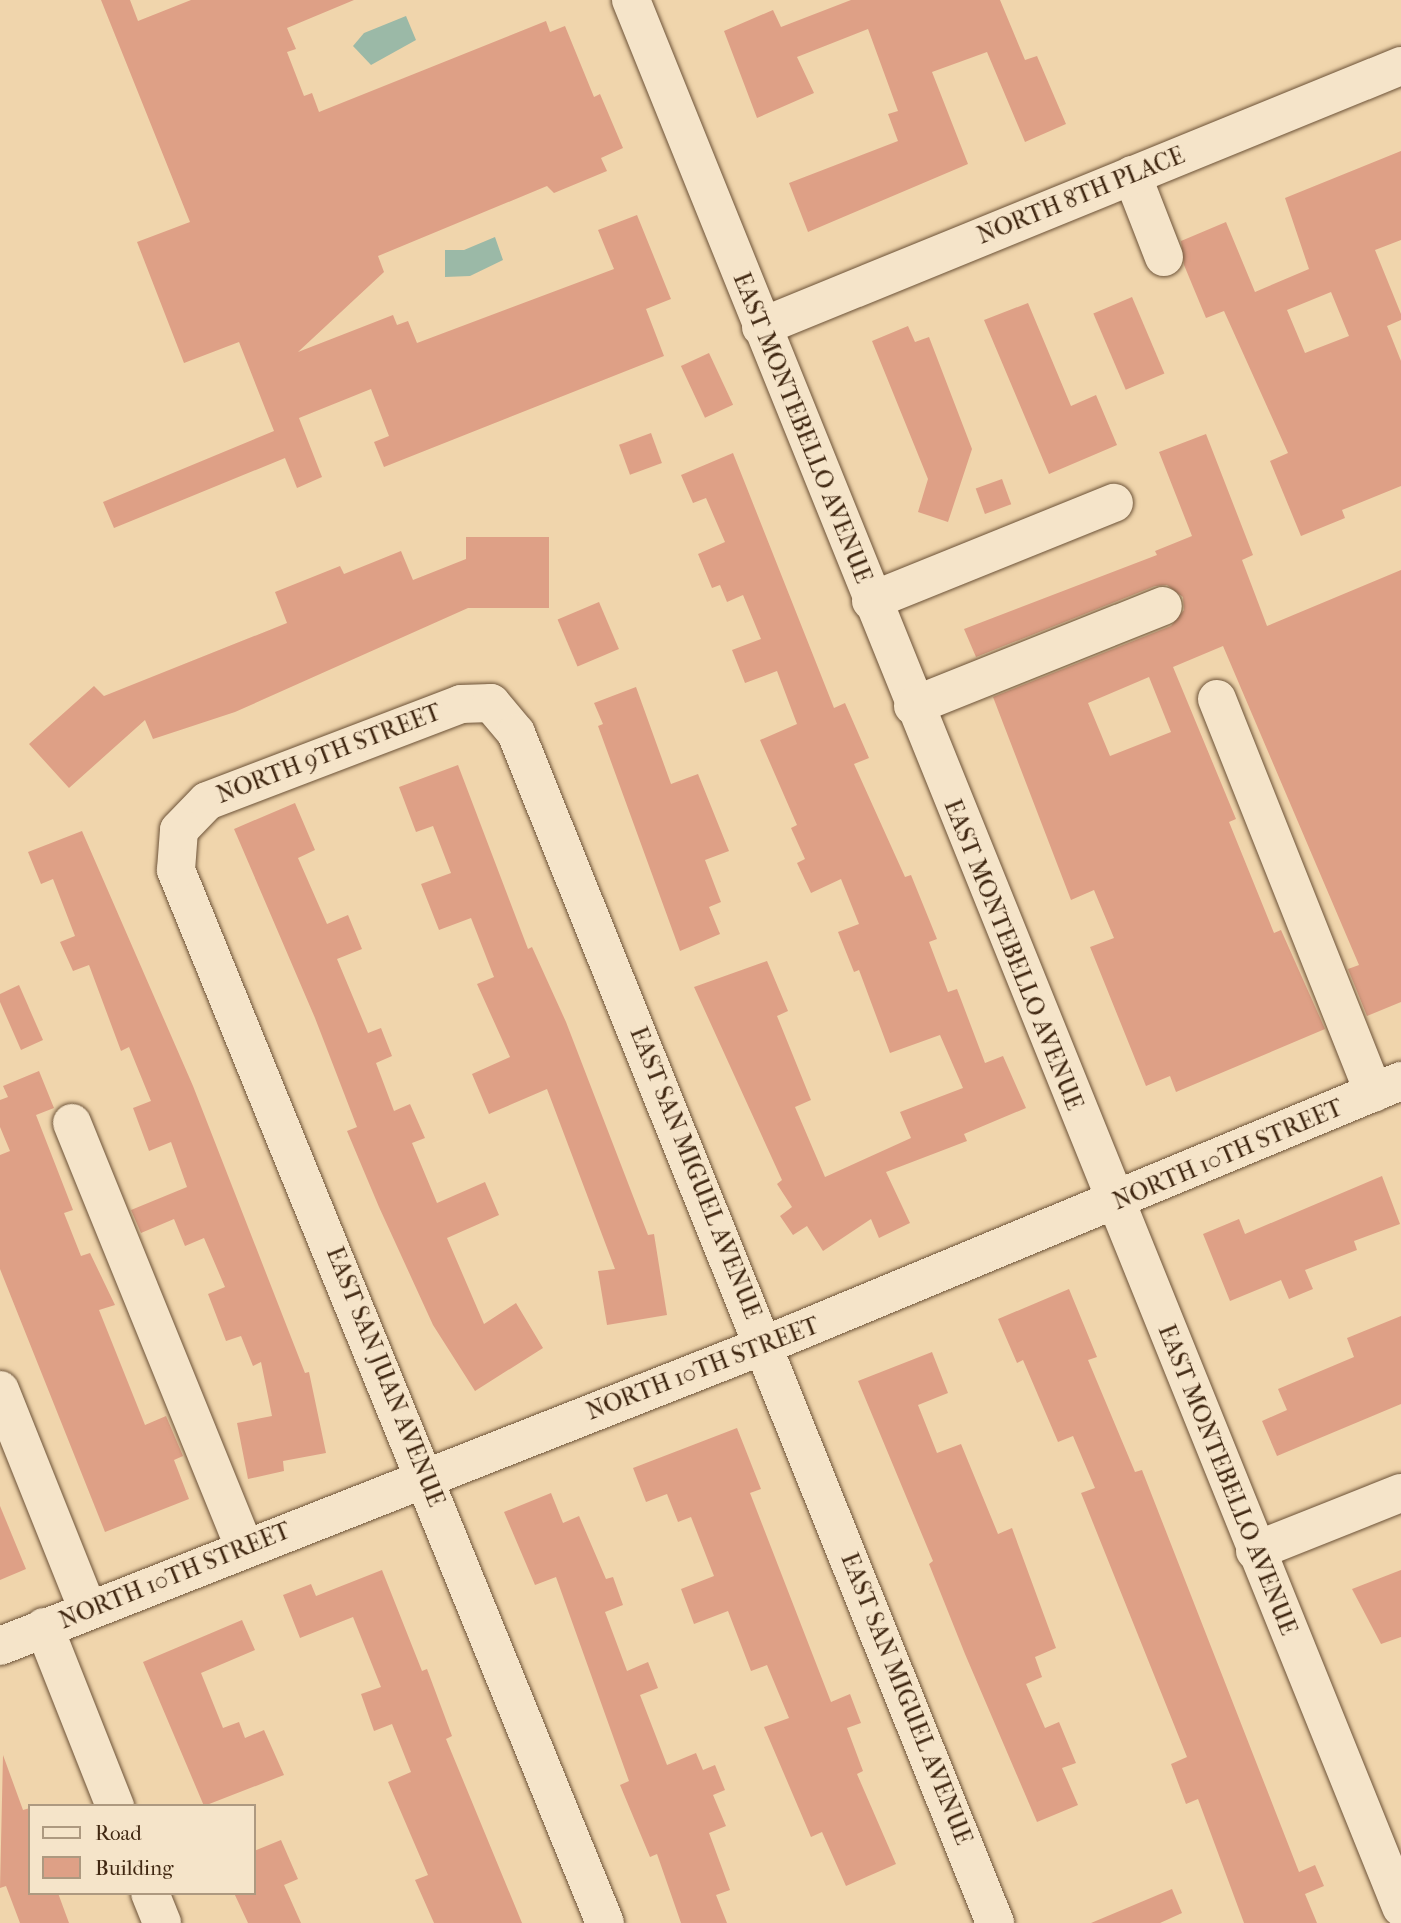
<!DOCTYPE html>
<style>
body{margin:0}
#map{position:relative;width:1401px;height:1923px;overflow:hidden;background:#f0d5ac;font-family:"IM FELL French Canon",serif}
div>[style]{position:absolute}
[style*='--x']{left:calc(var(--x)*1px);top:calc(var(--y)*1px);width:calc(var(--w)*1px);rotate:calc(var(--a)*1deg)}
.water>*{inset:0;background:#9bb9a7}
.building>*{inset:0;background:#dea086;transform-origin:0 0}
.roads{filter:drop-shadow(0 0 2px #6d5338) drop-shadow(0 0 2px #6d5338)}
.minor>*{height:38px;margin:-19px;padding:0 19px;transform-origin:19px;border-radius:19px;background:#f5e4c9}
span{translate:-50% -50%;white-space:nowrap;text-align:center;line-height:1.15;-webkit-text-stroke:6px #f5e4c9;paint-order:stroke}
.street-label{font-size:24px;color:#412812}
.legend{position:absolute;left:28px;top:1804px;width:228px;height:91px;box-sizing:border-box;background:#f5e4c9;border:2px solid #ad9980;margin:0;padding:9px 12px;list-style:none;font-size:21px;color:#412812}
.legend li{display:flex;align-items:center;gap:14px;height:35px}
.legend b{width:35px;border:2px solid #ad9980}
</style>
<div id="map">
<div class="water">
<i style="clip-path:polygon(406px 16px,416px 40px,371px 65px,353px 46px,364px 33px)"></i>
<i style="clip-path:polygon(495px 237px,503px 260px,470px 276px,445px 277px,445px 250px,464px 250px)"></i>
</div>
<div class="building">
<i style="clip-path:polygon(101px 0,130px 0,138px 21px,191px 0,354px 0,287px 28px,296px 49px,287px 52px,304px 96px,312px 93px,319px 112px,546px 21px,550px 32px,565px 26px,594px 97px,600px 94px,623px 148px,601px 158px,607px 171px,554px 193px,547px 186px,378px 256px,384px 272px,298px 352px,393px 315px,397px 325px,408px 321px,417px 343px,614px 269px,598px 230px,637px 215px,671px 299px,646px 309px,664px 356px,384px 467px,374px 442px,389px 436px,371px 389px,299px 418px,322px 477px,297px 488px,285px 458px,114px 528px,103px 502px,274px 431px,239px 342px,184px 363px,137px 242px,190px 222px)"></i>
<i style="clip-path:polygon(851px 0,1000px 0,1025px 60px,1037px 56px,1066px 124px,1025px 142px,987px 52px,932px 72px,968px 164px,808px 232px,789px 183px,898px 141px,888px 114px,898px 111px,868px 29px,797px 57px,814px 93px,757px 118px,724px 31px,773px 10px,781px 27px)"></i>
<i style="clip-path:polygon(evenodd,1401px 151px,1401px 240px,1375px 250px,1401px 314px,1401px 320px,1387px 326px,1401px 361px,1401px 486px,1342px 510px,1345px 518px,1301px 536px,1270px 461px,1288px 453px,1224px 311px,1206px 318px,1184px 265px,1181px 241px,1226px 222px,1255px 292px,1309px 269px,1285px 198px,1401px 151px,1331px 292px,1349px 336px,1305px 353px,1287px 310px,1331px 292px)"></i>
<i style="left:1132px;top:297px;width:83px;height:42px;rotate:67deg"></i>
<i style="clip-path:polygon(1028px 303px,1071px 406px,1096px 395px,1117px 445px,1049px 474px,984px 320px)"></i>
<i style="clip-path:polygon(908px 326px,915px 342px,929px 337px,972px 449px,948px 522px,918px 512px,928px 479px,872px 341px)"></i>
<i style="left:709px;top:353px;width:57px;height:31px;rotate:65deg"></i>
<i style="left:651px;top:433px;width:32px;height:34px;rotate:70deg"></i>
<i style="clip-path:polygon(evenodd,1206px 434px,1253px 555px,1242px 560px,1267px 626px,1401px 570px,1401px 1002px,1367px 1016px,1348px 969px,1359px 965px,1223px 646px,1173px 667px,1236px 819px,1229px 822px,1274px 933px,1281px 930px,1325px 1029px,1176px 1092px,1170px 1076px,1146px 1086px,1090px 947px,1114px 938px,1094px 890px,1071px 900px,993px 697px,1171px 626px,1184px 610px,1183px 597px,1167px 585px,1155px 586px,976px 657px,964px 629px,1157px 555px,1155px 551px,1192px 536px,1159px 452px,1206px 434px,1149px 677px,1171px 732px,1110px 756px,1088px 703px,1149px 677px)"></i>
<i style="clip-path:polygon(733px 453px,834px 708px,845px 703px,869px 758px,854px 764px,905px 877px,911px 875px,937px 939px,929px 942px,948px 992px,957px 989px,985px 1063px,1003px 1056px,1026px 1108px,964px 1134px,967px 1141px,886px 1172px,910px 1223px,879px 1238px,871px 1219px,823px 1251px,807px 1226px,793px 1235px,780px 1216px,792px 1207px,777px 1184px,782px 1180px,694px 987px,767px 961px,788px 1011px,777px 1016px,811px 1100px,795px 1107px,825px 1177px,911px 1138px,900px 1112px,963px 1088px,940px 1035px,890px 1053px,859px 970px,854px 972px,838px 932px,859px 924px,841px 879px,811px 893px,797px 863px,805px 859px,791px 828px,797px 825px,760px 740px,797px 724px,777px 671px,745px 683px,732px 650px,761px 639px,743px 595px,727px 602px,720px 585px,712px 588px,698px 554px,725px 542px,706px 498px,693px 503px,681px 475px)"></i>
<i style="left:1002px;top:479px;width:27px;height:28px;rotate:70deg"></i>
<i style="clip-path:polygon(466px 537px,549px 537px,549px 608px,468px 608px,235px 712px,153px 739px,145px 720px,69px 788px,29px 744px,94px 686px,104px 696px,287px 623px,275px 592px,340px 566px,344px 574px,401px 551px,413px 580px,466px 559px)"></i>
<i style="left:599px;top:602px;width:51px;height:45px;rotate:67deg"></i>
<i style="clip-path:polygon(636px 687px,671px 784px,698px 774px,729px 851px,705px 860px,721px 902px,709px 907px,720px 934px,680px 951px,598px 726px,603px 724px,594px 703px)"></i>
<i style="clip-path:polygon(458px 765px,528px 949px,532px 947px,566px 1022px,648px 1235px,654px 1234px,667px 1315px,607px 1325px,598px 1271px,615px 1269px,547px 1089px,489px 1114px,472px 1074px,510px 1057px,477px 984px,494px 977px,471px 918px,439px 930px,421px 884px,451px 873px,433px 826px,416px 832px,399px 787px)"></i>
<i style="clip-path:polygon(295px 803px,315px 850px,298px 858px,327px 924px,348px 915px,362px 949px,337px 959px,368px 1033px,381px 1028px,392px 1056px,376px 1063px,394px 1111px,410px 1104px,425px 1138px,412px 1143px,437px 1203px,485px 1182px,499px 1215px,447px 1238px,484px 1324px,516px 1303px,543px 1348px,475px 1391px,433px 1325px,379px 1207px,347px 1131px,357px 1127px,315px 1018px,234px 829px)"></i>
<i style="clip-path:polygon(82px 831px,193px 1086px,305px 1373px,309px 1372px,326px 1453px,283px 1461px,284px 1471px,248px 1479px,237px 1423px,272px 1416px,261px 1362px,253px 1366px,241px 1336px,226px 1341px,208px 1294px,225px 1287px,204px 1238px,185px 1246px,174px 1219px,141px 1233px,131px 1210px,187px 1187px,171px 1142px,149px 1151px,133px 1108px,151px 1101px,129px 1047px,121px 1051px,89px 965px,73px 971px,60px 942px,75px 936px,53px 879px,41px 884px,28px 852px)"></i>
<i style="clip-path:polygon(19px 985px,43px 1040px,21px 1050px,0 1002px,0 994px)"></i>
<i style="clip-path:polygon(39px 1071px,54px 1108px,36px 1115px,73px 1210px,64px 1213px,81px 1256px,90px 1253px,115px 1305px,99px 1310px,145px 1425px,166px 1416px,183px 1456px,174px 1460px,189px 1499px,105px 1532px,0 1269px,0 1155px,10px 1151px,0 1127px,0 1100px,8px 1097px,3px 1086px)"></i>
<i style="clip-path:polygon(1382px 1176px,1400px 1224px,1354px 1241px,1357px 1250px,1305px 1270px,1313px 1289px,1289px 1299px,1281px 1280px,1230px 1301px,1203px 1234px,1239px 1219px,1245px 1234px)"></i>
<i style="clip-path:polygon(1069px 1289px,1097px 1357px,1088px 1360px,1135px 1472px,1142px 1470px,1299px 1872px,1315px 1865px,1324px 1886px,1305px 1894px,1317px 1923px,1244px 1923px,1198px 1799px,1186px 1804px,1171px 1764px,1187px 1757px,1081px 1493px,1095px 1488px,1073px 1436px,1058px 1442px,1023px 1360px,1017px 1363px,998px 1319px)"></i>
<i style="clip-path:polygon(1401px 1316px,1401px 1404px,1277px 1456px,1262px 1421px,1287px 1410px,1278px 1389px,1354px 1357px,1347px 1338px)"></i>
<i style="clip-path:polygon(932px 1352px,948px 1393px,918px 1405px,937px 1453px,961px 1444px,998px 1534px,1012px 1528px,1056px 1648px,1035px 1657px,1042px 1677px,1026px 1684px,1045px 1728px,1059px 1722px,1076px 1763px,1062px 1768px,1078px 1805px,1037px 1822px,965px 1654px,929px 1564px,933px 1561px,858px 1381px)"></i>
<i style="clip-path:polygon(737px 1428px,761px 1489px,750px 1493px,831px 1702px,850px 1694px,861px 1723px,847px 1728px,863px 1771px,857px 1774px,896px 1864px,846px 1886px,822px 1832px,811px 1837px,764px 1727px,789px 1718px,767px 1665px,751px 1671px,728px 1611px,694px 1624px,681px 1589px,714px 1576px,691px 1517px,678px 1522px,667px 1494px,646px 1502px,633px 1468px)"></i>
<i style="clip-path:polygon(551px 1493px,563px 1523px,579px 1516px,606px 1579px,613px 1577px,623px 1605px,605px 1612px,627px 1671px,648px 1662px,658px 1688px,640px 1695px,667px 1765px,696px 1753px,703px 1770px,715px 1765px,725px 1790px,713px 1795px,726px 1826px,709px 1833px,730px 1890px,716px 1895px,727px 1923px,681px 1923px,657px 1854px,650px 1857px,620px 1785px,629px 1781px,556px 1577px,535px 1585px,504px 1512px)"></i>
<i style="clip-path:polygon(0 1506px,26px 1569px,0 1580px)"></i>
<i style="clip-path:polygon(382px 1570px,422px 1671px,427px 1669px,452px 1736px,446px 1739px,522px 1923px,434px 1923px,415px 1880px,428px 1875px,388px 1782px,411px 1772px,392px 1724px,374px 1731px,361px 1694px,381px 1687px,353px 1617px,300px 1638px,283px 1595px,311px 1584px,316px 1596px)"></i>
<i style="clip-path:polygon(1401px 1570px,1401px 1637px,1381px 1644px,1352px 1589px)"></i>
<i style="clip-path:polygon(242px 1620px,255px 1650px,201px 1673px,223px 1728px,239px 1722px,245px 1738px,264px 1730px,284px 1775px,204px 1806px,143px 1662px)"></i>
<i style="clip-path:polygon(3px 1755px,23px 1810px,30px 1808px,30px 1893px,58px 1893px,69px 1923px,20px 1923px,6px 1886px,0 1888px)"></i>
<i style="clip-path:polygon(281px 1840px,298px 1879px,284px 1885px,301px 1923px,248px 1923px,234px 1893px,254px 1893px,254px 1851px)"></i>
<i style="clip-path:polygon(1172px 1889px,1182px 1913px,1160px 1923px,1091px 1923px)"></i>
</div>
<div class="roads">
<div class="minor">
<i style="--x:631;--y:0;--w:2057;--a:68.01"></i>
<i style="--x:1132;--y:175;--w:88;--a:68.7"></i>
<i style="--x:761;--y:327;--w:691;--a:-22.19"></i>
<i style="--x:871;--y:601;--w:262;--a:-22"></i>
<i style="--x:1217;--y:699;--w:424;--a:68.3"></i>
<i style="--x:913;--y:706;--w:269;--a:-21.8"></i>
<i style="--x:72;--y:1123;--w:459;--a:67.9"></i>
<i style="--x:0;--y:1390;--w:237;--a:68.2"></i>
<i style="--x:1255;--y:1551;--w:157;--a:-21.7"></i>
<i style="--x:44;--y:1627;--w:193;--a:68.4"></i>
<i style="--x:0;--y:1646;--w:822;--a:-21.48"></i>
<i style="--x:765;--y:1345;--w:689;--a:-22.54"></i>
<i style="--x:150;--y:1893;--w:32;--a:68"></i>
<i style="--x:605;--y:1923;--w:1137;--a:-112.17"></i>
<i style="--x:176;--y:870;--w:40;--a:-85.7"></i>
<i style="--x:179;--y:830;--w:40;--a:-46"></i>
<i style="--x:207;--y:801;--w:272;--a:-20.9"></i>
<i style="--x:461;--y:704;--w:30;--a:-2"></i>
<i style="--x:491;--y:703;--w:39;--a:50"></i>
<i style="--x:516;--y:733;--w:1283;--a:68.07"></i>
</div>
</div>
<div class="street-label">
<span style="left:1081px;top:196px;rotate:-22deg">NORTH 8TH PLACE</span>
<span style="left:802px;top:428px;rotate:68deg">EAST MONTEBELLO AVENUE</span>
<span style="left:329px;top:754px;rotate:-21deg">NORTH 9TH STREET</span>
<span style="left:1013px;top:955px;rotate:68deg">EAST MONTEBELLO AVENUE</span>
<span style="left:1228px;top:1155px;rotate:-23deg">NORTH 10TH STREET</span>
<span style="left:695px;top:1173px;rotate:68deg">EAST SAN MIGUEL AVENUE</span>
<span style="left:703px;top:1369px;rotate:-21deg">NORTH 10TH STREET</span>
<span style="left:385px;top:1377px;rotate:68deg">EAST SAN JUAN AVENUE</span>
<span style="left:1227px;top:1480px;rotate:68deg">EAST MONTEBELLO AVENUE</span>
<span style="left:175px;top:1576px;rotate:-22deg">NORTH 10TH STREET</span>
<span style="left:906px;top:1699px;rotate:68deg">EAST SAN MIGUEL AVENUE</span>
</div>
<ul class="legend">
<li><b style="height:9px;background:#f5e4c9"></b>Road</li>
<li><b style="height:19px;background:#dea086"></b>Building</li>
</ul>
</div>
